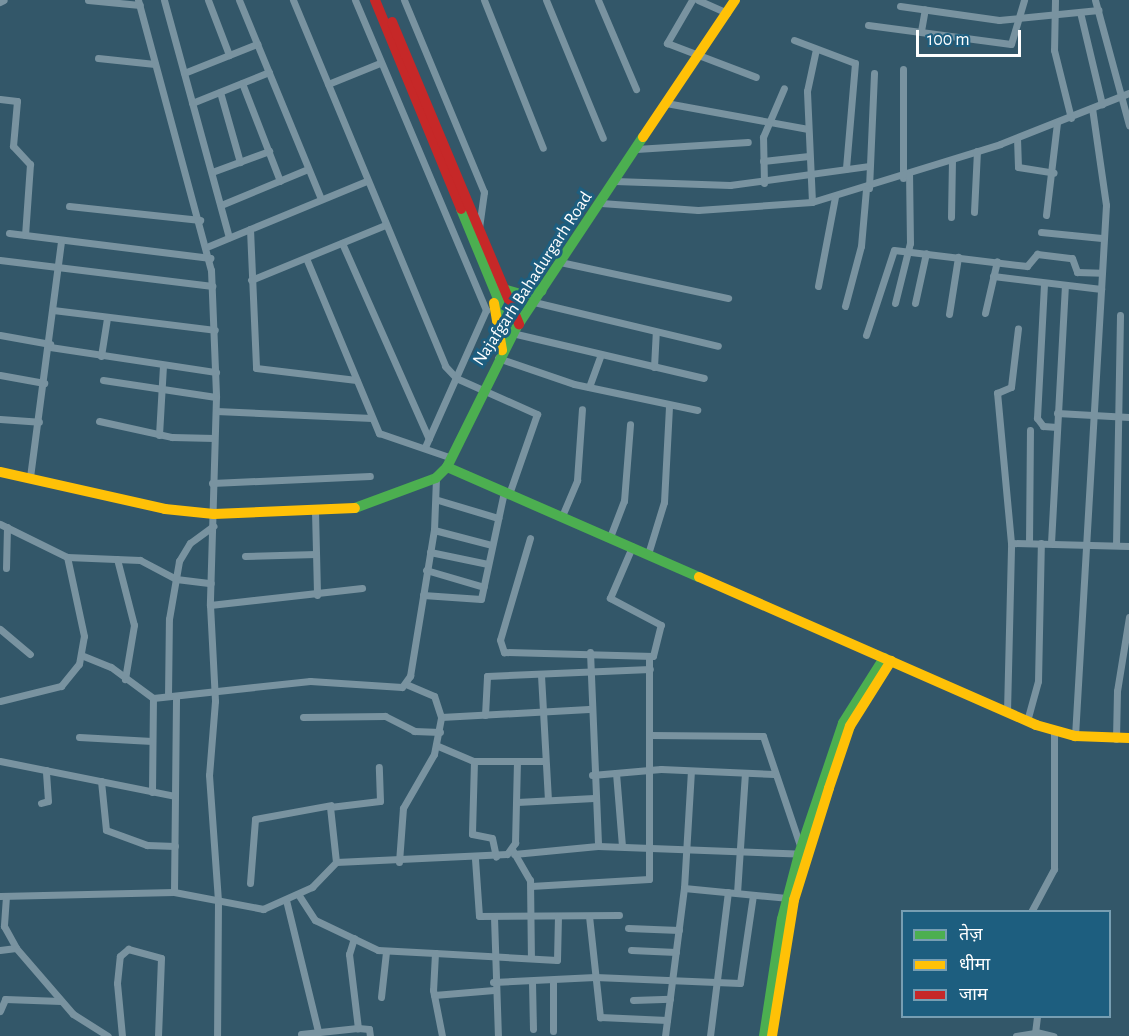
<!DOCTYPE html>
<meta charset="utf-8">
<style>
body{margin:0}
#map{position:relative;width:1129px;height:1036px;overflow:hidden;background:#335769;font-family:"Alegreya Sans","Noto Sans Devanagari",sans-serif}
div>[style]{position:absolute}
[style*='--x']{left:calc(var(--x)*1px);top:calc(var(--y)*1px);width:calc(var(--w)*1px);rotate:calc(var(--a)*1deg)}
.street>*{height:7px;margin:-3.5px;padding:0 3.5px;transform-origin:3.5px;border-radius:3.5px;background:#7993a0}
.fast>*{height:10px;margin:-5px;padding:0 5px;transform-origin:5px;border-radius:5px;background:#4caf50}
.slow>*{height:10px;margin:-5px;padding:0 5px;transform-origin:5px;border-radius:5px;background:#ffc107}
.jam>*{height:10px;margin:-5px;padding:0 5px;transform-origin:5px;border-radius:5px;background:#c62828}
span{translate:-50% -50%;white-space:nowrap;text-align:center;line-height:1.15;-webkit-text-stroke:6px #1d5e7f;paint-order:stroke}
.street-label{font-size:18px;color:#fff}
.legend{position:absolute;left:901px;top:910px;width:210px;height:108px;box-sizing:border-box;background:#1d5e7f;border:2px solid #779eb2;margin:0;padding:8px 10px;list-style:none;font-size:18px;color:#fff}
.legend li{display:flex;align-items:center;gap:12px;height:30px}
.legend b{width:30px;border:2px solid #779eb2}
.scale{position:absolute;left:916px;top:30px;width:105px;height:27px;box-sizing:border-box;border:3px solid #fff;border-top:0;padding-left:8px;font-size:18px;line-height:21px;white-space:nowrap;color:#fff;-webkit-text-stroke:4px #1d5e7f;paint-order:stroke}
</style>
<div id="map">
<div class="street">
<i style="--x:88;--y:0;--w:52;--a:5.5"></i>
<i style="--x:138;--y:0;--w:280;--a:74.9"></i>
<i style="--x:211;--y:270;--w:127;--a:87.7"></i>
<i style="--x:216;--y:397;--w:208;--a:91.7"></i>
<i style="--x:210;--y:605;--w:96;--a:87"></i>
<i style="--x:215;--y:701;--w:74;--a:94.6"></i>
<i style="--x:209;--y:775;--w:126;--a:85.9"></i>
<i style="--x:218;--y:901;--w:135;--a:90.4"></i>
<i style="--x:164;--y:0;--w:246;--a:74.7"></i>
<i style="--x:208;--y:0;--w:59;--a:69.1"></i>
<i style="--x:239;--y:0;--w:215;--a:67.6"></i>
<i style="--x:293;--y:0;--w:396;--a:67.4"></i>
<i style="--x:445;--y:366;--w:16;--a:47"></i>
<i style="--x:456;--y:378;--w:89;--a:24"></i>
<i style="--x:537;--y:414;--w:85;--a:109.3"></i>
<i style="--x:355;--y:0;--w:337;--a:67.1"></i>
<i style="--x:486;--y:310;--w:150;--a:114"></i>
<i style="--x:404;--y:0;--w:208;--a:67.4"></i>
<i style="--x:484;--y:192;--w:34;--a:98"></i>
<i style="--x:484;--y:0;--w:159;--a:68.3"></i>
<i style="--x:546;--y:0;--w:149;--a:67.6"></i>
<i style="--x:598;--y:0;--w:97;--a:66.9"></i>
<i style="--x:692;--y:0;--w:50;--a:120.2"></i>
<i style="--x:667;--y:43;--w:95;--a:20.9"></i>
<i style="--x:698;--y:0;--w:32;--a:24"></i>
<i style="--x:1055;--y:0;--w:50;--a:91.1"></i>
<i style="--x:1054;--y:50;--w:70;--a:76"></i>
<i style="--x:1095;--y:0;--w:130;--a:74.8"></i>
<i style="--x:0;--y:2;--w:4;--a:-27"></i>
<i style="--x:900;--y:6;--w:100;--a:8"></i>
<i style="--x:999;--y:20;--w:100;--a:-5.7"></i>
<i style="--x:1080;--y:12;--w:95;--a:76.6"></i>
<i style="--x:868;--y:25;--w:144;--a:7.6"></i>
<i style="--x:1011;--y:44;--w:46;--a:-73.5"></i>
<i style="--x:921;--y:31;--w:22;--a:-80"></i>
<i style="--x:794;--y:40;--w:65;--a:20.7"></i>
<i style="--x:855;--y:63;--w:106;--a:94.9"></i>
<i style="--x:98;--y:58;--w:57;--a:6"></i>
<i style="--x:184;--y:73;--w:79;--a:-21.7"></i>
<i style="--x:242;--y:83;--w:105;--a:68.8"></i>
<i style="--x:328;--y:84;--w:56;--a:-22"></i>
<i style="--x:220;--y:92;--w:73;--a:74.1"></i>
<i style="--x:0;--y:99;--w:17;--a:7"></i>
<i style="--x:17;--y:101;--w:45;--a:95.1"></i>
<i style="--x:13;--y:146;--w:25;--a:47"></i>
<i style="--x:30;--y:164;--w:71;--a:94"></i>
<i style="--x:192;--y:103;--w:83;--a:-21.9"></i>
<i style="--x:666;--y:103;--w:143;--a:10.4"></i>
<i style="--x:1017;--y:138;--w:29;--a:88"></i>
<i style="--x:1018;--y:167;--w:36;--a:9"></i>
<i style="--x:636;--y:149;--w:112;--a:-3.6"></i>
<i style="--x:763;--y:161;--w:46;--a:-6.2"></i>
<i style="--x:212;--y:172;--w:61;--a:-20.2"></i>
<i style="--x:903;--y:178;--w:109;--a:-90"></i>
<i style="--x:615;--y:181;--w:115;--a:2"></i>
<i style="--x:730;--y:185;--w:139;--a:-7.8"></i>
<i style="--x:764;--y:183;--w:46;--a:-91.2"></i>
<i style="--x:763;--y:137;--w:53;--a:-66.8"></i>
<i style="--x:869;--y:188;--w:115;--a:-87.5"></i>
<i style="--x:812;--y:202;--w:111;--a:-92.6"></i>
<i style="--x:807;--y:91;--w:43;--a:-77.9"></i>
<i style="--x:601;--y:203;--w:97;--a:4.1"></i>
<i style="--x:698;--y:210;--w:114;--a:-4"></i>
<i style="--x:812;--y:202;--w:197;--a:-17.1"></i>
<i style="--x:1000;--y:144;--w:139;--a:-21.6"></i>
<i style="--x:221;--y:205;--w:94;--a:-22.5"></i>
<i style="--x:69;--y:206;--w:132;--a:6.1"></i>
<i style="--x:974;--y:212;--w:61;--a:-87.2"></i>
<i style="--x:1046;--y:215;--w:93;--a:-83.2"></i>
<i style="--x:951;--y:217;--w:57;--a:-89"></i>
<i style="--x:250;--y:229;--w:139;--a:87.5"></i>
<i style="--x:256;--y:368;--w:101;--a:6.8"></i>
<i style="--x:1041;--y:232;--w:61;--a:5.6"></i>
<i style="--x:9;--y:233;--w:203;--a:7.1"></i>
<i style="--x:342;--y:243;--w:214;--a:66.1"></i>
<i style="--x:209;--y:246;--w:171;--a:-22.4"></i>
<i style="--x:306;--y:258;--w:190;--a:67.4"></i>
<i style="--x:379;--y:433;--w:77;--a:18.9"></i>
<i style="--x:0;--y:260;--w:214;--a:7"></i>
<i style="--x:560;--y:262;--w:172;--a:12.1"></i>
<i style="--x:993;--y:276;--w:109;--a:6.9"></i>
<i style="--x:251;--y:280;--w:145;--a:-22.3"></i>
<i style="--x:1044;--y:284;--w:134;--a:93"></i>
<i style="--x:1037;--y:418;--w:10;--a:53"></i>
<i style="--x:1043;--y:426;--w:14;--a:4"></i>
<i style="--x:818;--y:286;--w:91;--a:-79.2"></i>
<i style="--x:534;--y:302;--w:189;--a:13.4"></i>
<i style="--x:895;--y:303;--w:62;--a:-76"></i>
<i style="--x:910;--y:243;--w:68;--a:-90.8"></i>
<i style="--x:915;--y:303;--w:51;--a:-77.6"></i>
<i style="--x:845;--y:306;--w:62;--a:-75.1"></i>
<i style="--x:861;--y:246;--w:57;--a:-85"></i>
<i style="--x:53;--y:310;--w:163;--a:7"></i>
<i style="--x:985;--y:313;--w:53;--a:-77"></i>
<i style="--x:949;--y:314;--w:58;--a:-81"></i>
<i style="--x:512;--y:333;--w:197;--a:13.2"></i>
<i style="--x:0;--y:335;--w:51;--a:10.2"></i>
<i style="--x:866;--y:335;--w:89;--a:-71.8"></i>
<i style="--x:894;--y:250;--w:134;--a:6.9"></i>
<i style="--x:1027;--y:266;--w:16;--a:-50"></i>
<i style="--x:1037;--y:254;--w:35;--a:7"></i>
<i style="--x:1072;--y:258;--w:15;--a:70"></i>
<i style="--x:1077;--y:272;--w:24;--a:2"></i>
<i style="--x:50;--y:347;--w:168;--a:8.6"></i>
<i style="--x:101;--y:356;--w:36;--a:-81"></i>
<i style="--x:498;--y:358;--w:80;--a:18.9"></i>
<i style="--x:574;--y:384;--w:126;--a:11.9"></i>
<i style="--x:654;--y:367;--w:34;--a:-87"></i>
<i style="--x:0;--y:375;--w:45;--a:10.3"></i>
<i style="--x:103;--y:380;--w:114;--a:8.6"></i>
<i style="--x:589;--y:387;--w:33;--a:-70"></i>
<i style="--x:216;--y:411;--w:156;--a:2.6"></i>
<i style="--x:1057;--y:413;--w:72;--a:3.2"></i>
<i style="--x:0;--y:419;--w:39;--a:4"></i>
<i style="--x:99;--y:421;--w:75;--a:12.4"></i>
<i style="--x:172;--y:437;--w:42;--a:1.4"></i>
<i style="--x:159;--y:435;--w:69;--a:-86.7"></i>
<i style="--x:30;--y:477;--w:239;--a:-82.5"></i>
<i style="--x:212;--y:483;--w:158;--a:-2.5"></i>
<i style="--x:438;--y:500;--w:63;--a:16.7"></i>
<i style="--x:315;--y:511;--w:84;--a:88.6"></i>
<i style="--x:562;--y:516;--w:39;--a:-67"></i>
<i style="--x:577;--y:480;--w:71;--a:-86"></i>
<i style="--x:0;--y:524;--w:75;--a:26.2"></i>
<i style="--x:67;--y:557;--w:73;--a:2.4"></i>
<i style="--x:140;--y:560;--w:41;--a:27.8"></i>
<i style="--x:176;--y:579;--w:35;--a:7"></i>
<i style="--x:434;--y:530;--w:60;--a:14.5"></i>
<i style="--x:610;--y:537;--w:39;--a:-69"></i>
<i style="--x:624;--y:501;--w:77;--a:-85.5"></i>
<i style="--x:530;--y:538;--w:106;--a:106.4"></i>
<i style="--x:500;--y:640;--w:13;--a:72"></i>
<i style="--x:504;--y:652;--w:149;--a:1.5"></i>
<i style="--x:653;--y:656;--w:32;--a:-76"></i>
<i style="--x:661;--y:625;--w:58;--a:-152.1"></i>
<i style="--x:610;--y:598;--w:56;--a:-66.7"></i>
<i style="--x:1011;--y:543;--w:118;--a:1.5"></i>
<i style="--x:1029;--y:543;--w:113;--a:-89.5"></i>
<i style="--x:1051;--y:543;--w:256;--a:-86.9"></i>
<i style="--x:1116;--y:545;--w:230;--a:-89"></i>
<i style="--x:430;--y:552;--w:59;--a:11.7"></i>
<i style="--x:648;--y:554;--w:54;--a:-72.9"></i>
<i style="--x:664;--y:502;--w:97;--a:-87"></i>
<i style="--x:245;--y:556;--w:71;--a:-1.6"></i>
<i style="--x:117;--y:559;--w:68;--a:75.6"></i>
<i style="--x:134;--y:625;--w:55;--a:99.5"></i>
<i style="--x:6;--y:568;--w:41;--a:-88.6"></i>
<i style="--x:426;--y:570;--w:60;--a:16.3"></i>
<i style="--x:423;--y:595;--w:58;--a:3.9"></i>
<i style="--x:481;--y:599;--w:109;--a:-77.9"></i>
<i style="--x:210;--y:605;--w:153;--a:-6.4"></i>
<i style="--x:0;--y:629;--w:39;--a:40"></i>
<i style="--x:590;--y:652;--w:194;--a:87.6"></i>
<i style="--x:81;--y:655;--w:32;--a:22"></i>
<i style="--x:111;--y:667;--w:52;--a:36.4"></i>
<i style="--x:153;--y:698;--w:158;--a:-6.2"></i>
<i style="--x:310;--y:681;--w:92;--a:3.7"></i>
<i style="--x:402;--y:687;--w:14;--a:-54"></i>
<i style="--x:410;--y:676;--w:148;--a:-80.7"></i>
<i style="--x:434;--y:530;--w:52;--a:-87.8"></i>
<i style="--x:541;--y:675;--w:125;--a:86.8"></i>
<i style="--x:168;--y:696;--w:77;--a:-89.3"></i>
<i style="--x:169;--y:619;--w:59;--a:-80.2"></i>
<i style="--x:179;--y:561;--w:21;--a:-59"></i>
<i style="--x:190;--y:543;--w:29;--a:-36"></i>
<i style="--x:0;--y:701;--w:63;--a:-13.8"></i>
<i style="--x:61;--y:686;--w:28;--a:-51"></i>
<i style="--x:79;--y:664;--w:28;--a:-80"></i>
<i style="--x:84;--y:636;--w:81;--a:-102.1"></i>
<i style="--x:1007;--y:712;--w:169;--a:-88.6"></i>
<i style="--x:1011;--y:543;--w:151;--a:-95.3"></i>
<i style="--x:997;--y:393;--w:15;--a:-23"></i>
<i style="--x:1011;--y:387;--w:59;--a:-83.2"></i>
<i style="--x:485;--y:715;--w:39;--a:-87"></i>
<i style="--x:487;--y:676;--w:163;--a:-2.5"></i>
<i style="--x:303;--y:717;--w:82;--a:-0.7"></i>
<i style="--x:385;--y:716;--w:33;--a:27"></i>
<i style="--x:414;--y:731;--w:26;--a:2"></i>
<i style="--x:441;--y:717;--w:148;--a:-3.1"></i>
<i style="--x:1027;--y:721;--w:41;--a:-74.6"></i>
<i style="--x:1038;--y:681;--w:138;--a:-88.8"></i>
<i style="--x:650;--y:735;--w:113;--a:0.5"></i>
<i style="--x:763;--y:736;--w:118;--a:71.3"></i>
<i style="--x:1075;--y:736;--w:532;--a:-86.66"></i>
<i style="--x:1106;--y:205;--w:98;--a:-98.2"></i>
<i style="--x:79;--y:737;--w:73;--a:3.1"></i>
<i style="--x:1116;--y:739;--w:48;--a:-88.8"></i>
<i style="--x:1117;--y:691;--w:75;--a:-80.8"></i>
<i style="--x:438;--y:746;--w:39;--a:23"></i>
<i style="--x:474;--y:761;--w:73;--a:91.6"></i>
<i style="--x:472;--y:834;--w:20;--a:11"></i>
<i style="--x:492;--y:838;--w:19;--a:78"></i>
<i style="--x:0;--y:761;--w:178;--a:11.3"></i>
<i style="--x:474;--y:761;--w:71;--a:0"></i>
<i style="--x:616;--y:773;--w:73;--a:85.3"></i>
<i style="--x:592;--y:775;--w:69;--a:-5"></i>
<i style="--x:661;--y:769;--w:113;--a:2.5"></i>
<i style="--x:101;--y:781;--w:49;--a:84.2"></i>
<i style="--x:106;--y:830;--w:44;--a:20.1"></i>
<i style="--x:147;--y:845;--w:28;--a:2"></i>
<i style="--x:152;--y:792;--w:94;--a:-89.4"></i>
<i style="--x:517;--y:802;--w:77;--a:-3"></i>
<i style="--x:41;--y:803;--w:7;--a:-16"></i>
<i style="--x:48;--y:801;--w:31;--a:-94"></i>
<i style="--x:513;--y:851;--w:34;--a:60"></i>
<i style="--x:530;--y:880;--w:77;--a:89.3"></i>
<i style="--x:514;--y:854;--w:84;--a:-5.4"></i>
<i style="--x:598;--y:846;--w:205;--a:2.2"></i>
<i style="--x:475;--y:859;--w:57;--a:86"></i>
<i style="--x:479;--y:916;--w:140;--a:-0.4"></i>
<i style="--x:336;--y:862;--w:55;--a:-96.2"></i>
<i style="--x:330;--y:807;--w:50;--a:-6.8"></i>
<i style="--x:380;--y:801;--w:34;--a:-92"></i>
<i style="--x:399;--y:862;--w:54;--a:-85.8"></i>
<i style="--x:403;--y:808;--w:62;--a:-60.1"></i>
<i style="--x:434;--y:754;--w:38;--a:-79"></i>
<i style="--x:441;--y:717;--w:22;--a:-108"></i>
<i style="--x:434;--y:696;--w:30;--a:-157"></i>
<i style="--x:250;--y:883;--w:64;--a:-85.5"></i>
<i style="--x:255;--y:819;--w:77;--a:-10.4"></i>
<i style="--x:531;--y:886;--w:118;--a:-3.4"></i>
<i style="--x:649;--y:879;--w:222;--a:-90"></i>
<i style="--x:684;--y:888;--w:103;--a:5.5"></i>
<i style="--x:174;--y:892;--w:196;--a:-89.4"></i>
<i style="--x:737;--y:893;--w:119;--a:-86.2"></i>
<i style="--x:298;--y:894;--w:31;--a:57"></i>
<i style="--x:315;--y:920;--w:70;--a:25.5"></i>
<i style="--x:378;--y:950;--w:57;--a:3"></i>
<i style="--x:435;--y:953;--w:37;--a:93"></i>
<i style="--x:433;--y:990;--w:47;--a:78.9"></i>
<i style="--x:0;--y:896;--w:174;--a:-1.3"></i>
<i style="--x:174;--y:892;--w:91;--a:10.8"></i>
<i style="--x:263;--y:909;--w:54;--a:-24.2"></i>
<i style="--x:312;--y:887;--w:35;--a:-46"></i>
<i style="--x:336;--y:862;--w:171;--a:-2.7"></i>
<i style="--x:507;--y:854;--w:14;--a:-54"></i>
<i style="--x:515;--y:843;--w:80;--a:-88.6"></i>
<i style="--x:6;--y:896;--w:30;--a:94"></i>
<i style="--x:4;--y:926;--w:25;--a:61"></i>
<i style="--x:286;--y:900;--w:135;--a:76.3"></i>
<i style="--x:1031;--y:912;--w:49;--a:-61.9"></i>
<i style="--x:1054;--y:869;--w:138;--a:-90"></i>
<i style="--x:589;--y:916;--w:102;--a:83.8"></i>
<i style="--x:600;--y:1017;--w:67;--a:2.6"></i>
<i style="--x:494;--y:917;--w:119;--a:88.1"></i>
<i style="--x:628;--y:928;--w:51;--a:2.2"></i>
<i style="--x:354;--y:938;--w:17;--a:107"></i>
<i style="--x:349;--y:954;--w:75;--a:83.1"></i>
<i style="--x:0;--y:950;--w:16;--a:-7"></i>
<i style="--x:16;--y:948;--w:87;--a:49.2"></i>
<i style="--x:73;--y:1014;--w:41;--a:32.2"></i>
<i style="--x:631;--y:950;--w:45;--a:2.5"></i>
<i style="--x:435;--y:953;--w:122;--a:3.3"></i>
<i style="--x:557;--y:960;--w:44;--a:-88.7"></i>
<i style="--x:493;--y:982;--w:102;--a:-2.8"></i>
<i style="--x:595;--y:977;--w:145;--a:2.4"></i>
<i style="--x:740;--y:983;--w:89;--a:-81.6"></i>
<i style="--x:532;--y:982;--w:47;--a:88.8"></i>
<i style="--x:553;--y:982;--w:49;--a:90"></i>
<i style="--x:434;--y:995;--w:60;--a:-4.8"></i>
<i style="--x:381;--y:997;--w:45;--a:-83.7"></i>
<i style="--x:633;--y:1000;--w:37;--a:-2"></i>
<i style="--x:0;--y:1011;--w:13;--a:-67"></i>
<i style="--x:5;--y:999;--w:56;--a:2"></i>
<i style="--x:1036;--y:1032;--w:18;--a:13"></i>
<i style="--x:301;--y:1034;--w:57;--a:-6"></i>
<i style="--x:358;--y:1028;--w:11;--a:5"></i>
<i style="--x:369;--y:1029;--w:7;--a:82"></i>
<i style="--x:122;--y:1036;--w:53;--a:-95.4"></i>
<i style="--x:117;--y:983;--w:27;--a:-84"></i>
<i style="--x:120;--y:956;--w:11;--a:-41"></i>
<i style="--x:128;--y:949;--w:34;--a:15"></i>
<i style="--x:161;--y:958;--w:78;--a:92.2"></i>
<i style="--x:665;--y:1036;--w:149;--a:-82.7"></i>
<i style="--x:684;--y:888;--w:117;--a:-86.6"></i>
<i style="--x:710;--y:1036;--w:145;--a:-82.9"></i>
<i style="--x:1016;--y:1036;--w:19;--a:-9"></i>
<i style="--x:1035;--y:1033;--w:17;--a:-83"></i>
</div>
<div class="fast">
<i style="--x:461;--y:209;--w:134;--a:67.6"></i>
<i style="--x:503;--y:289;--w:22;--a:16"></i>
<i style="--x:524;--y:295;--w:18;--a:-13"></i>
<i style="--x:447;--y:467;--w:275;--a:23.6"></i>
<i style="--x:355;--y:508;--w:86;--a:-20.3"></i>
<i style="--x:436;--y:478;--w:16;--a:-45"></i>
<i style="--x:447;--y:467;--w:155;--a:-63.6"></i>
<i style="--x:516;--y:328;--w:229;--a:-56.4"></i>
<i style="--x:764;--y:1036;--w:118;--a:-81.3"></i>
<i style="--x:782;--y:919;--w:67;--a:-75.3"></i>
<i style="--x:799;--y:854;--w:138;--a:-71.4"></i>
<i style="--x:843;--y:723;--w:77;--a:-57.8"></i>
</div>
<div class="slow">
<i style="--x:643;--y:137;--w:165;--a:-56.1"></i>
<i style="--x:494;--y:303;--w:48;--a:80.3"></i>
<i style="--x:0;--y:472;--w:169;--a:12.6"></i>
<i style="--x:165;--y:509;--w:49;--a:5.8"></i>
<i style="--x:214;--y:514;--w:141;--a:-2.4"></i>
<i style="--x:699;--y:577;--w:368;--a:23.7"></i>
<i style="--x:1036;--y:725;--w:41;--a:15.8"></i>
<i style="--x:1075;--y:736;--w:54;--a:2.1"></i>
<i style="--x:772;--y:1036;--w:138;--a:-80.8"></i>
<i style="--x:794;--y:900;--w:117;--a:-72.6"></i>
<i style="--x:829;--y:788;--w:65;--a:-71.3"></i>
<i style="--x:850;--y:726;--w:77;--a:-57.8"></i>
</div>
<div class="jam">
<i style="--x:375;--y:0;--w:226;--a:67.6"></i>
<i style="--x:392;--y:22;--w:328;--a:67.2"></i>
</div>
<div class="street-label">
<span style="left:533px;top:279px;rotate:-57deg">Najafgarh Bahadurgarh Road</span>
</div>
<ul class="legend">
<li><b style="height:8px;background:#4caf50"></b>तेज़</li>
<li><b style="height:8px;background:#ffc107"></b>धीमा</li>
<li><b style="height:8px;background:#c62828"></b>जाम</li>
</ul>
<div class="scale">100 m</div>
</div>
